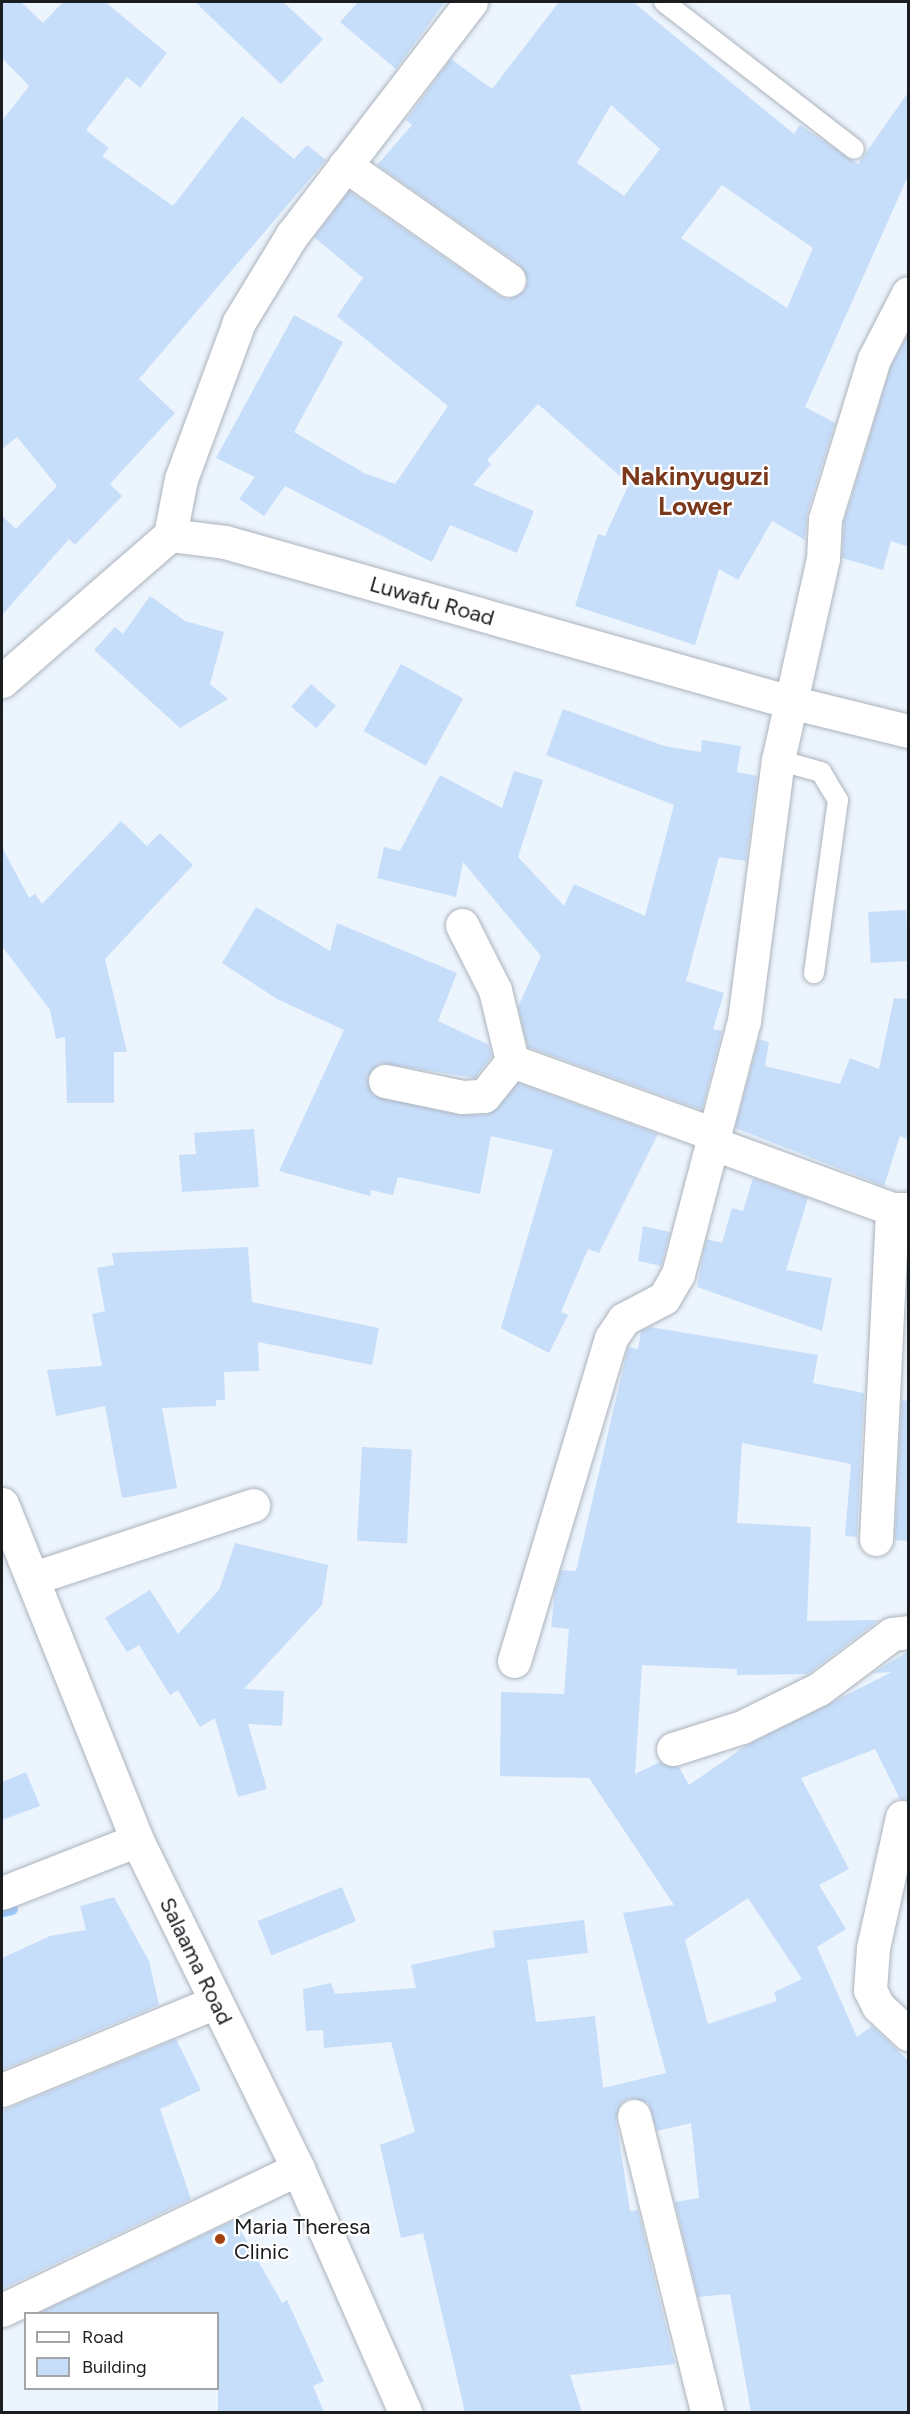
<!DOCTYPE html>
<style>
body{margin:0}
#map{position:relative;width:910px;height:2414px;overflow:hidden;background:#ecf4fd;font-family:Figtree,sans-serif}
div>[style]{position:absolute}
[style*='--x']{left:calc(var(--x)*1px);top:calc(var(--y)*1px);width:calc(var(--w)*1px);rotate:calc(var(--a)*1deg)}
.stream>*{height:12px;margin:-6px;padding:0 6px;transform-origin:6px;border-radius:6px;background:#9ac8ff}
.building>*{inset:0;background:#c7defa;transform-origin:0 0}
.roads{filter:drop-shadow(0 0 2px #acb3bc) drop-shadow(0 0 2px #acb3bc)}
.lane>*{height:20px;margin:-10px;padding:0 10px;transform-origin:10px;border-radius:10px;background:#fff}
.street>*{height:33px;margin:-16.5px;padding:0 16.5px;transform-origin:16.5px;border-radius:16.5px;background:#fff}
.secondary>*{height:33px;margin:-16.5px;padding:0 16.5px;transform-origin:16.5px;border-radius:16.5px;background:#fff}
.dots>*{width:16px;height:16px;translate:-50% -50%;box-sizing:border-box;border:3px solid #fff;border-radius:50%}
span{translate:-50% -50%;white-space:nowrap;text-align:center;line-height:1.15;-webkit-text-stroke:4.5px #fff;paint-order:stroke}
.street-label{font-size:22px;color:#1b1e21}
.poi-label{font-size:22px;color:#1b1e21}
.left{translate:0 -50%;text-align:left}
.quarter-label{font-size:26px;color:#7a381d;font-weight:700}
.frame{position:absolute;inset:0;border:3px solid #1b1e21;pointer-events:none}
.legend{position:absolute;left:24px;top:2312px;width:195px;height:78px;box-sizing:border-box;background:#fff;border:2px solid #a4a5a6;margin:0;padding:8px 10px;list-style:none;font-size:18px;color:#1b1e21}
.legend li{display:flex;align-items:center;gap:12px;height:30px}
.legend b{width:30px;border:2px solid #a4a5a6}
</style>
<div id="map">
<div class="stream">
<i style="--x:2;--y:1911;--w:10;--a:-11"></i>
</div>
<div class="building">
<i style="clip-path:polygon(2px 2px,21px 2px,43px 23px,63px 2px,105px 2px,167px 53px,140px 88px,127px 77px,86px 130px,109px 148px,102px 156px,173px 206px,242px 116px,294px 159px,307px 145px,326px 160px,139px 379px,175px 413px,110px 484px,122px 496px,75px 545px,69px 539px,2px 615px,2px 516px,16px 529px,57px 486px,17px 437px,2px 449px,2px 121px,29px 86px,2px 58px)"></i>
<i style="clip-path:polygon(195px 2px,283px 2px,323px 39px,281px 84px)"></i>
<i style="clip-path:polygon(358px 2px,445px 2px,396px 69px,340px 22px)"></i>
<i style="clip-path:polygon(evenodd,559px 2px,633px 2px,794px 134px,800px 125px,858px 164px,909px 91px,909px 174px,805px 407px,835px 423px,807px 514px,805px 540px,772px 521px,738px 580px,719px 569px,695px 645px,575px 606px,598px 534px,605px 536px,629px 484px,538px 404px,487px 460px,491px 464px,473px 485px,534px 511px,517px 553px,450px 525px,432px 562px,285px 486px,264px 516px,239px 499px,255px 477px,216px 458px,294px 315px,343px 342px,294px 432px,364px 473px,395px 484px,448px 406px,337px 316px,363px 278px,314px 237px,349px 191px,498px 295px,508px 299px,524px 291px,528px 281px,520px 265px,377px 165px,412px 125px,406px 120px,451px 59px,492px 89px,559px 2px,611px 105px,660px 149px,624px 196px,577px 163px,611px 105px,559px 2px,722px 185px,813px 248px,787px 308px,681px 238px,722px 185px)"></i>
<i style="clip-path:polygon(909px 333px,909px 547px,891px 541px,883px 570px,842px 558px,844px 522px,891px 366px)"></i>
<i style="clip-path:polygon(150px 596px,185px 621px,224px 632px,210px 684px,228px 699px,180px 728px,94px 650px,115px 627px,123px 634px)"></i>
<i style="left:401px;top:664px;width:71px;height:77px;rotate:29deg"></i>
<i style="left:311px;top:684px;width:33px;height:30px;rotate:41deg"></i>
<i style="clip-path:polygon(563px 709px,664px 746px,701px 752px,702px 740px,741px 746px,737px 772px,757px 776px,746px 861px,719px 857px,686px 981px,724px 993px,713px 1029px,722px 1031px,702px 1110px,528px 1047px,518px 1007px,541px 956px,463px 862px,456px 897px,377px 878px,384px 847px,400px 851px,440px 775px,502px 808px,514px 771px,543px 780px,518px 857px,564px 906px,574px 884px,645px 916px,674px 805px,546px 755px)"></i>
<i style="clip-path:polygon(121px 821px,147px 846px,160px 833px,193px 865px,105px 959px,127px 1052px,114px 1052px,114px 1103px,67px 1103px,65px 1037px,56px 1039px,50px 1010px,2px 946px,2px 847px,29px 898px,35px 894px,42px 904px)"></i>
<i style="clip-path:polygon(256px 907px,330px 951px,337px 923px,457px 973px,438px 1021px,489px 1045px,492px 1056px,475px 1078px,380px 1063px,367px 1078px,373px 1095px,458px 1115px,485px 1115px,498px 1108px,518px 1083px,658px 1134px,599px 1253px,588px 1249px,561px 1312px,568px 1315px,549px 1353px,501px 1328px,553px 1150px,491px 1136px,480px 1194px,398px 1177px,393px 1195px,371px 1190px,370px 1196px,279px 1171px,344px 1030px,277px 999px,222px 963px)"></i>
<i style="left:906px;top:910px;width:51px;height:38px;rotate:87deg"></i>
<i style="clip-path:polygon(894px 998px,909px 999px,909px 1140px,900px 1136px,884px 1186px,735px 1128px,759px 1039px,769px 1042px,765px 1066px,840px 1084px,850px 1058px,879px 1069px)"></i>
<i style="clip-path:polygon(254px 1129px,259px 1187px,182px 1192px,179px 1155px,196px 1154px,194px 1133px)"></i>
<i style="clip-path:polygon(753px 1178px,808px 1198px,786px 1270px,832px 1278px,822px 1331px,697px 1287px,706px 1239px,722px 1243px,732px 1208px,743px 1211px)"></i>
<i style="clip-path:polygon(643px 1226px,670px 1232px,661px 1266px,638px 1261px)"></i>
<i style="clip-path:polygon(248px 1247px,252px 1302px,379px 1328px,372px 1365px,258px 1342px,259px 1371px,224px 1372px,225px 1400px,216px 1400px,216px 1406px,162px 1408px,177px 1488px,122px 1498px,105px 1406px,56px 1416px,47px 1370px,102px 1366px,92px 1314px,105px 1311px,97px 1268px,114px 1265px,112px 1253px)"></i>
<i style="clip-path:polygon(evenodd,650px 1327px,818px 1355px,813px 1383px,864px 1393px,857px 1537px,845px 1536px,851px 1464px,742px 1443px,737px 1523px,811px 1527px,807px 1621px,879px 1620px,808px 1674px,737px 1675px,737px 1669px,642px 1665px,635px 1774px,660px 1762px,679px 1767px,689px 1785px,747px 1745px,892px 1672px,872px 1673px,909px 1651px,909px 1800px,900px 1799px,875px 1749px,801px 1778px,849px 1869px,819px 1885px,846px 1929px,817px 1947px,857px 2037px,872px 2026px,909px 2061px,909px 2412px,751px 2412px,730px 2294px,698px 2297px,675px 2202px,699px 2198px,691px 2123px,657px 2131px,648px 2103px,630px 2098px,621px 2103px,616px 2120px,630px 2211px,638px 2210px,675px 2364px,570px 2375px,582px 2412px,465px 2412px,423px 2233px,401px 2238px,380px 2145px,415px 2132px,391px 2042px,324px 2048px,323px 2030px,306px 2031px,303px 1989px,331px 1983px,335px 1994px,416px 1988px,411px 1965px,495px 1947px,493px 1931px,584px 1920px,588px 1953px,527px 1960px,536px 2022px,595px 2016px,603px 2088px,666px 2073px,623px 1913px,674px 1905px,589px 1778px,500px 1776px,501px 1692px,564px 1694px,569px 1629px,551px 1627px,555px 1591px,561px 1570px,576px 1571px,628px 1347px,638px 1349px,641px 1331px,650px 1327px,748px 1898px,802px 1979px,774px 1992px,777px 2001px,708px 2024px,685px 1940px,748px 1898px)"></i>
<i style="clip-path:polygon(902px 1400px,909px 1401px,909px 1541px,895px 1540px)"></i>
<i style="left:362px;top:1447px;width:50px;height:94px;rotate:3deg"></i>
<i style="clip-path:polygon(235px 1543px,328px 1565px,322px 1605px,244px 1689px,284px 1691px,282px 1726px,248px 1724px,267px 1789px,238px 1797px,215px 1718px,200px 1727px,178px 1690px,170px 1695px,139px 1645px,127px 1652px,105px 1618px,150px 1590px,178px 1634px,219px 1590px)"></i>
<i style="clip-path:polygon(26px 1772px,40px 1806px,2px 1820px,2px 1782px)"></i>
<i style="left:342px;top:1887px;width:37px;height:91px;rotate:68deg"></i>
<i style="clip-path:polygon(114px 1897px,149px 1961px,159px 2005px,2px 2070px,2px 1958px,50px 1936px,86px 1930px,80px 1906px)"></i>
<i style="clip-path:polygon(176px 2039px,201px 2090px,160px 2109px,191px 2199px,2px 2289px,2px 2111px)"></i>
<i style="clip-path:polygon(235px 2220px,282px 2303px,287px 2300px,324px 2381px,313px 2386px,324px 2412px,218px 2412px,218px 2313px,38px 2313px)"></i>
</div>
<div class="roads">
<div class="lane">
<i style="--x:664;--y:2;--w:240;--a:37.7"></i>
<i style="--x:778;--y:760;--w:45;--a:15.6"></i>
<i style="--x:821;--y:772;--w:33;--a:59"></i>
<i style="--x:838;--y:800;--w:175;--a:97.9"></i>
</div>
<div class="street">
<i style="--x:345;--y:165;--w:200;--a:35"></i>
<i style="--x:170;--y:535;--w:57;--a:-78.9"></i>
<i style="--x:181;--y:479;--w:167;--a:-69.7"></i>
<i style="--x:239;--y:322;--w:102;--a:-58.7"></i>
<i style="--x:292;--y:235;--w:294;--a:-52.5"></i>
<i style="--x:462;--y:925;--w:73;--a:63.1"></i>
<i style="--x:495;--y:990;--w:73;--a:76.5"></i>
<i style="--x:512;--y:1061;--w:215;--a:19.9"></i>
<i style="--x:385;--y:1081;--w:79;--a:11.7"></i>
<i style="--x:462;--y:1097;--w:22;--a:-3"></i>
<i style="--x:484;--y:1096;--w:45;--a:-51.3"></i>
<i style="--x:712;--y:1143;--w:192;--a:20.1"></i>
<i style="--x:892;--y:1209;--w:16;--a:0"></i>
<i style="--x:876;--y:1539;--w:330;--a:-87.2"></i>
<i style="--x:34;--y:1578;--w:231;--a:-18.4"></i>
<i style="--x:514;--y:1661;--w:337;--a:-73.3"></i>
<i style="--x:611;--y:1338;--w:23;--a:-56"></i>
<i style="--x:624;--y:1319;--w:45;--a:-27.7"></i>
<i style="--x:664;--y:1298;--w:28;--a:-60"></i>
<i style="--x:678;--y:1274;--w:261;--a:-75.4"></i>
<i style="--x:744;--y:1021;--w:263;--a:-82.6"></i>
<i style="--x:778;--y:760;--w:206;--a:-77.4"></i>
<i style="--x:823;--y:559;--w:40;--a:-87.1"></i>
<i style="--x:825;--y:519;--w:167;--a:-73"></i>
<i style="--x:874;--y:359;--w:74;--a:-62.7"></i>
<i style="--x:673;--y:1749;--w:72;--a:-17.7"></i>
<i style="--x:742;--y:1727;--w:86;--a:-26.3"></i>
<i style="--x:819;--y:1689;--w:91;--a:-37"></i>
<i style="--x:892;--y:1634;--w:16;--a:-7"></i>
<i style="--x:902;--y:1817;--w:134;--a:102.5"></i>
<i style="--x:873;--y:1948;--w:42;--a:94.1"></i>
<i style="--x:870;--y:1990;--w:18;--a:63"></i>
<i style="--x:878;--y:2006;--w:41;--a:43"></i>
<i style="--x:2;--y:1893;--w:145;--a:-21.4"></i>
<i style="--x:2;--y:2090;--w:231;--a:-22.4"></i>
<i style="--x:634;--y:2116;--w:305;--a:76.1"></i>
<i style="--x:2;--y:2310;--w:328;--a:-25.5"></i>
</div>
<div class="secondary">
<i style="--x:2;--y:681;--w:223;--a:-41"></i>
<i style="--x:170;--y:535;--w:55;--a:7.3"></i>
<i style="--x:225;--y:542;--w:587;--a:15.81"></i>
<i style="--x:790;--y:702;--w:122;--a:13.8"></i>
<i style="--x:2;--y:1504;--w:362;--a:68.1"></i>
<i style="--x:137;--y:1840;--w:366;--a:63.9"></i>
<i style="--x:298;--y:2169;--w:266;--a:66.2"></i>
</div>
</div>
<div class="dots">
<i style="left:220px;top:2239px;background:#a5410e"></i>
</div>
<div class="street-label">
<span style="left:432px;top:601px;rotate:16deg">Luwafu Road</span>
<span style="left:196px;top:1961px;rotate:64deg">Salaama Road</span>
</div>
<div class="poi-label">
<span class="left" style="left:234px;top:2239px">Maria Theresa<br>Clinic</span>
</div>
<div class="quarter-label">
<span style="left:695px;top:492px">Nakinyuguzi<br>Lower</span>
</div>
<div class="frame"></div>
<ul class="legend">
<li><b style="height:8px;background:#fff"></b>Road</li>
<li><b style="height:16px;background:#c7defa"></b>Building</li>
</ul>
</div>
